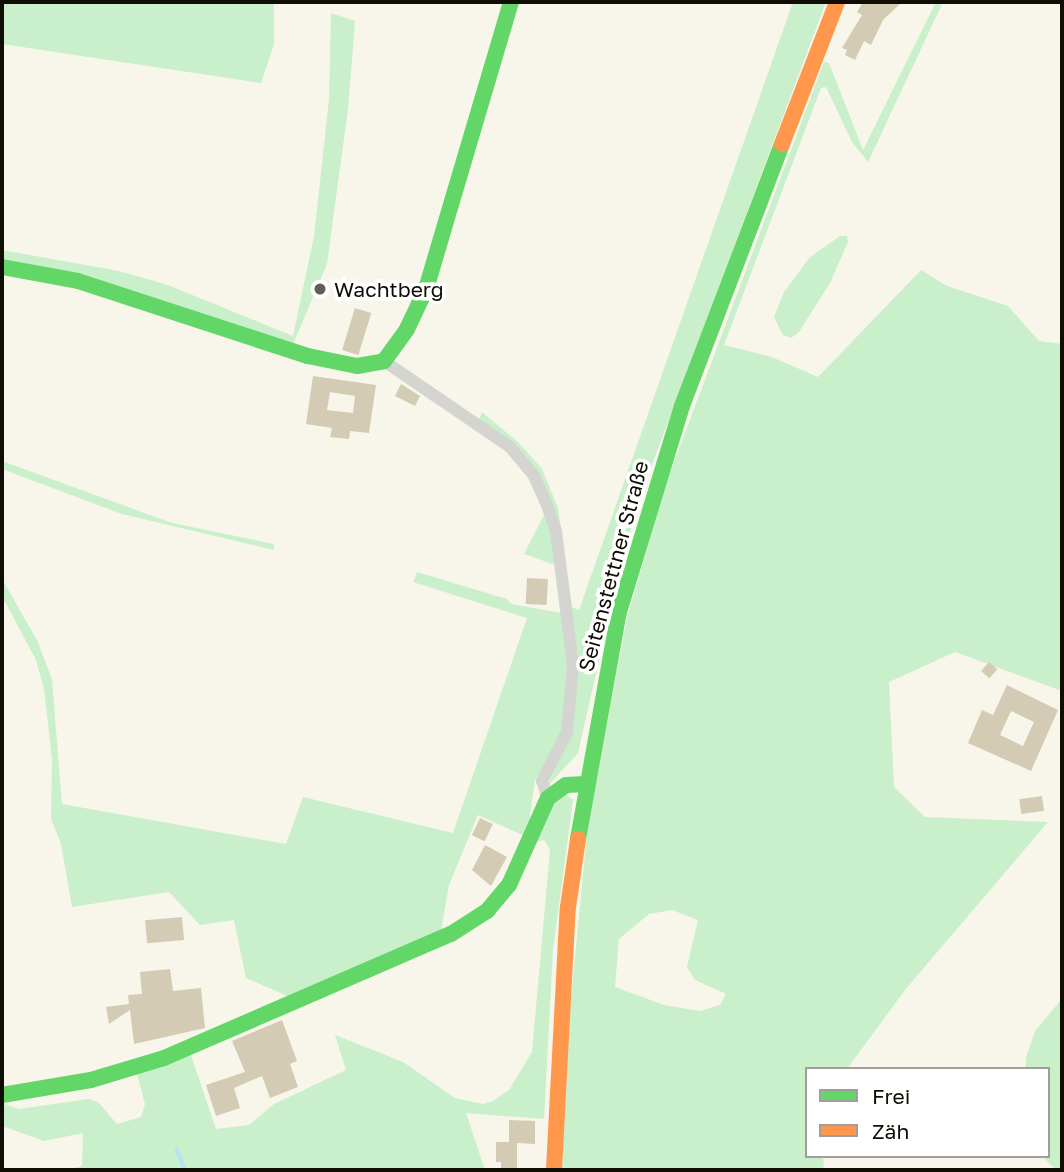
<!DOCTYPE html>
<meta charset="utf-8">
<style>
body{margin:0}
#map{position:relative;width:1064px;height:1172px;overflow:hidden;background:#f8f5eb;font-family:"Golos Text",sans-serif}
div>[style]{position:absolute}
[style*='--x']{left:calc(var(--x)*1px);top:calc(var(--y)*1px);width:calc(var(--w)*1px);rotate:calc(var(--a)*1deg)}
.green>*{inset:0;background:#c9f0cb}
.stream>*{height:3.5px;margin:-1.75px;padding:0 1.75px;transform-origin:1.75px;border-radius:1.75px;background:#b6e2f3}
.building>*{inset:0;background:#d3cbb3;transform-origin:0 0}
.street>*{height:12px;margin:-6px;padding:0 6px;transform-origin:6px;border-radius:6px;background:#d4d4d1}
.fast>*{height:16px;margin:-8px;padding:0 8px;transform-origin:8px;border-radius:8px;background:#63d668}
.slow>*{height:16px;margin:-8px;padding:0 8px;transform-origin:8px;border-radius:8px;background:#ff974d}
.dots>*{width:19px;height:19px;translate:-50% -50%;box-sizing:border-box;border:4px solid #fff;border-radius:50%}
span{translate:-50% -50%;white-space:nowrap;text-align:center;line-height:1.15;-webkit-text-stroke:7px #fff;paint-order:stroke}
.poi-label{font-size:21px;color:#100d04}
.left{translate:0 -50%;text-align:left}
.street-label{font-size:21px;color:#100d04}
.frame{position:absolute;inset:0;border:4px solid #100d04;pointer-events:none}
.legend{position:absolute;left:805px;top:1067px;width:245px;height:91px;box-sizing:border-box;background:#fff;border:2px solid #9f9e9b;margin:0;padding:9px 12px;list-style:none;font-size:21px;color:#100d04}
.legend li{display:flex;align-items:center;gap:14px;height:35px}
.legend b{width:35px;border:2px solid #9f9e9b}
</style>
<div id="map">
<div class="green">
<i style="clip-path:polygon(2px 2px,274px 2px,274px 44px,261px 83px,2px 44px)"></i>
<i style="clip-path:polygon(793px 2px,826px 2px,647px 478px,623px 555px,578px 753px,548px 786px,572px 718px,552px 506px,479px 419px,482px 412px,519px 443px,542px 469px,558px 508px,572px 607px,579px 610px)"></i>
<i style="clip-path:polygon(evenodd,936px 2px,943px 2px,868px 162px,852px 142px,826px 87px,821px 88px,724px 345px,772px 357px,818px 377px,921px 270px,947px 286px,1008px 306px,1039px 341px,1062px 344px,1062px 691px,955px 652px,889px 682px,894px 787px,925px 817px,1048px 822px,905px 990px,847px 1069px,807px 1069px,807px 1156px,823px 1156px,824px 1170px,562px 1170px,569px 1019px,588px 823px,627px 618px,665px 486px,824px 62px,829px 63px,863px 150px,936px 2px,672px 910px,698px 920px,687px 967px,695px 980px,726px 994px,720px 1005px,700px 1011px,664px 1005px,615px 987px,619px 939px,649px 914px,672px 910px)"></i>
<i style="clip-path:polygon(331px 13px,355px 21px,348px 109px,327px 264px,289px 354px,94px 290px,2px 270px,2px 250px,119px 271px,168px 285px,293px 336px,314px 236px,329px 99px)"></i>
<i style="clip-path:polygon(840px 236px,847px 236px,848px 242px,830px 283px,799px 332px,791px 338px,783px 335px,774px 317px,784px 292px,810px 257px)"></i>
<i style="clip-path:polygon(2px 461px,172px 523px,274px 544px,274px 550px,122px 514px,2px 469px)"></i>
<i style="clip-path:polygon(547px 509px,558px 566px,524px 554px)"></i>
<i style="clip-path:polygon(417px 572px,507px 599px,511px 604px,562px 613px,568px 644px,565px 718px,557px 746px,535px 780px,527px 837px,478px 815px,449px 885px,441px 931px,292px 998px,246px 978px,234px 920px,200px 925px,169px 892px,72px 907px,61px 844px,51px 819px,52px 759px,44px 689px,36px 660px,2px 596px,2px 579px,37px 640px,52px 679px,62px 804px,286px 844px,303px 797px,453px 833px,527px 618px,413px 582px)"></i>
<i style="clip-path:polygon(565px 794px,573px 800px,553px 950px,544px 1119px,466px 1113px,485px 1170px,67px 1170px,82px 1166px,83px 1133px,44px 1141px,2px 1126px,2px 1103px,19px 1109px,88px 1099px,98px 1102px,117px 1124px,141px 1117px,145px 1104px,137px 1074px,190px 1052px,216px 1129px,249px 1125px,274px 1104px,346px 1070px,335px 1035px,403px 1062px,455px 1098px,483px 1104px,493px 1101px,509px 1090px,532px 1052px,550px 850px,544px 840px,536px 842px,550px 803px)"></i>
<i style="clip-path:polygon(1062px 999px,1062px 1170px,1056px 1170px,1042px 1156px,1048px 1156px,1048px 1069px,1026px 1069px,1026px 1057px,1035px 1031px)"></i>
</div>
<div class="stream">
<i style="--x:177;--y:1149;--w:22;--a:69"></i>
</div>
<div class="building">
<i style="clip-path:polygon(863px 2px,902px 2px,883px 20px,871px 45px,864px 41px,855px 60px,845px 55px,847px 50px,842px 48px,862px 15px,857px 12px)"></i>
<i style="left:355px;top:308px;width:17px;height:44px;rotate:17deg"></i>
<i style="clip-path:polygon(evenodd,313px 376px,376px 385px,369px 433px,350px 431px,349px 439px,330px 437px,332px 428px,306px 424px,313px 376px,330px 392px,355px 396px,353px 413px,327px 410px,330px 392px)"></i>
<i style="clip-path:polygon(401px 384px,420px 396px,415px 406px,395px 396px)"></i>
<i style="left:527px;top:578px;width:21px;height:26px;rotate:3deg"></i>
<i style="left:989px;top:662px;width:11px;height:12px;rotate:41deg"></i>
<i style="clip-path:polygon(evenodd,1007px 685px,1058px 710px,1031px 771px,968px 743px,982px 710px,993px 715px,1007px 685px,1011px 711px,1034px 722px,1023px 746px,1000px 735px,1011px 711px)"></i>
<i style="left:1042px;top:796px;width:15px;height:23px;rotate:82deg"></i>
<i style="left:480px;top:818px;width:14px;height:19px;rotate:25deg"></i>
<i style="clip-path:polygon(485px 845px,507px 857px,491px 886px,472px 870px)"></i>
<i style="left:182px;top:917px;width:23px;height:37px;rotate:85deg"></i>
<i style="clip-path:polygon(170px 969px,173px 991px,201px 988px,205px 1028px,134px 1044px,130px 1010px,109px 1024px,106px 1007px,129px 1004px,128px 995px,142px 994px,140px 972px)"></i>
<i style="clip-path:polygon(282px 1020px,297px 1061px,290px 1064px,298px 1087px,270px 1098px,262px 1076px,234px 1088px,240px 1108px,216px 1116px,206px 1085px,245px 1072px,232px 1041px)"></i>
<i style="clip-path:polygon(509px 1120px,535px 1121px,535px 1144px,517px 1143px,517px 1169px,501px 1169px,501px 1162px,496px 1162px,496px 1142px,509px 1142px)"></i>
</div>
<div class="street">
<i style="--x:384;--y:361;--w:153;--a:34.3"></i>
<i style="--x:510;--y:447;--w:38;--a:50"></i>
<i style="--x:534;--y:476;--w:35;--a:66"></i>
<i style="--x:548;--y:508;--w:24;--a:71"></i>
<i style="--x:556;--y:531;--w:136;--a:82.8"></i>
<i style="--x:573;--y:666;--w:66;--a:95.2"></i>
<i style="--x:567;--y:732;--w:55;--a:117"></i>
<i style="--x:542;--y:781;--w:18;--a:71"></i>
</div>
<div class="fast">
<i style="--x:2;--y:267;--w:77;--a:10.4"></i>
<i style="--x:78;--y:281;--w:242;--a:18.1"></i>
<i style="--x:308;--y:356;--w:50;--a:11.5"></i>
<i style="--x:357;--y:366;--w:27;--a:-10"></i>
<i style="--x:384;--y:361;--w:39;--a:-54"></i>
<i style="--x:407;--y:329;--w:44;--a:-64.6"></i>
<i style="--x:426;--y:289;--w:299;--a:-73.5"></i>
<i style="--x:578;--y:839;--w:231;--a:-79.8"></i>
<i style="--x:619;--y:612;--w:215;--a:-73"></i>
<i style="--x:682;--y:406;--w:280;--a:-69.1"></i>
<i style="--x:2;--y:1095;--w:90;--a:-9.6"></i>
<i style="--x:91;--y:1080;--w:76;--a:-16.8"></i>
<i style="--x:164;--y:1058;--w:313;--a:-23.4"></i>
<i style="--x:451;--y:934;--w:43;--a:-32.6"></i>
<i style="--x:487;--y:911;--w:34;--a:-50"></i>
<i style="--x:509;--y:885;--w:95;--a:-65.9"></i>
<i style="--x:548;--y:798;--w:22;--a:-36"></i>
<i style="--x:566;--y:785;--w:19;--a:-3"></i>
</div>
<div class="slow">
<i style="--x:782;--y:144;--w:152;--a:-68.8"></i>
<i style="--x:554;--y:1170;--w:263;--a:-87"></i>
<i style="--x:568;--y:907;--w:69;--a:-81.6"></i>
</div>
<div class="dots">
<i style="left:320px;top:289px;background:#615e55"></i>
</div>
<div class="poi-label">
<span class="left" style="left:334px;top:289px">Wachtberg</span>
</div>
<div class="street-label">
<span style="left:613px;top:566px;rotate:-75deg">Seitenstettner Straße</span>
</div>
<div class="frame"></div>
<ul class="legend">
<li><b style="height:9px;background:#63d668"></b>Frei</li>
<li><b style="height:9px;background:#ff974d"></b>Zäh</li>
</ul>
</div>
